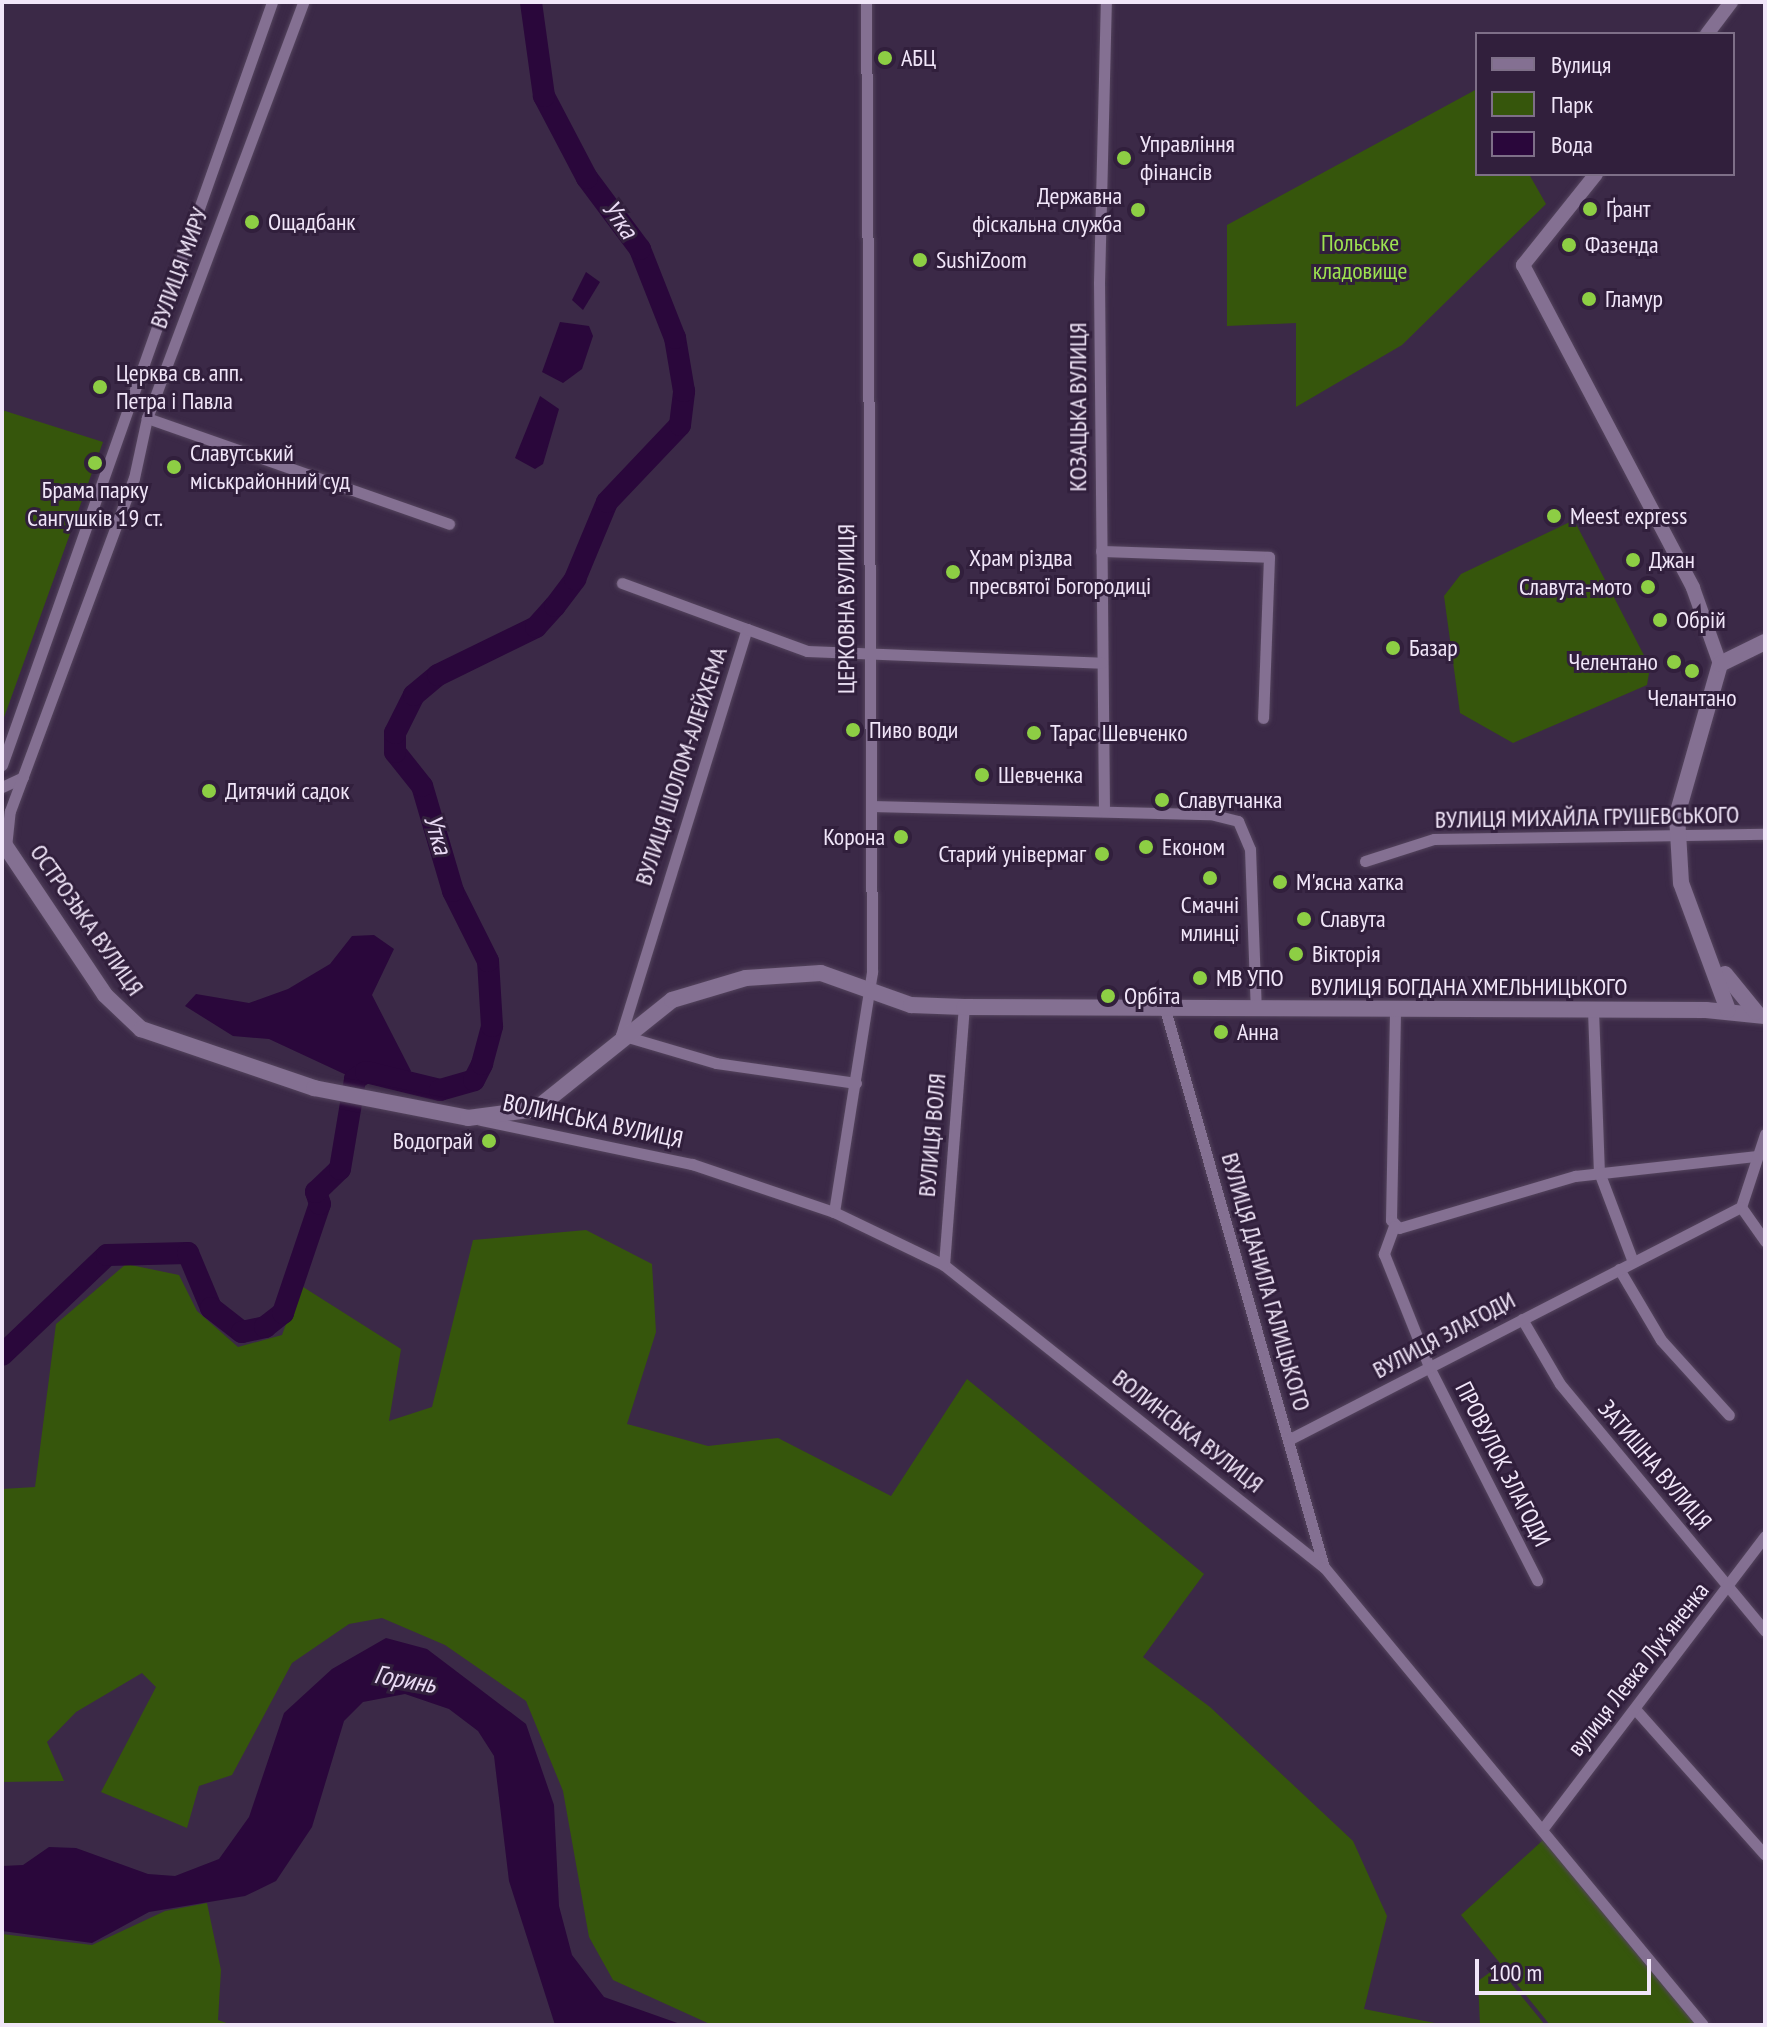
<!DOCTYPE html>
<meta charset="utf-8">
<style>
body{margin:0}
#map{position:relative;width:1767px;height:2027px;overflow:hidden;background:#3b2947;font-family:"PT Sans Narrow",sans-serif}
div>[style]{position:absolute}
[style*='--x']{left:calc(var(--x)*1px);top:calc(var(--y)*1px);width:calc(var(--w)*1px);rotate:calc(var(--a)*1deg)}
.green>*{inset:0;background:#36560c}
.water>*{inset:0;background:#2a073b}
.river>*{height:22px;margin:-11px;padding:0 11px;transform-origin:11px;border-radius:11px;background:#2a073b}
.roads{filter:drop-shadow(0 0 2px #54445d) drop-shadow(0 0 2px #54445d)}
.minor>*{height:11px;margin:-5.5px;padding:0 5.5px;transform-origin:5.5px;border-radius:5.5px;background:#847092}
.tertiary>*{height:14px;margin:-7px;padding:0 7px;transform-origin:7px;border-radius:7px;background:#847092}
.secondary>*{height:16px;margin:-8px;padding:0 8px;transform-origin:8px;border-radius:8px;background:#847092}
.dots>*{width:22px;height:22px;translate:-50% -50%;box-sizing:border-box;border:4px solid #311f3c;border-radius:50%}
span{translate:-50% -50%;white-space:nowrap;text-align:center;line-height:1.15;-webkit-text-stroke:6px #311f3c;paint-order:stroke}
.poi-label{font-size:24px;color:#f1e6f9}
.left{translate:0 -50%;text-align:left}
.right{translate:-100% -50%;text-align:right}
.park-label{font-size:24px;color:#9de350}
.street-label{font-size:24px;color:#f1e6f9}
.water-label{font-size:26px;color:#eadbf5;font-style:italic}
.frame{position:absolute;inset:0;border:4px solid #f1e6f9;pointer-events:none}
.legend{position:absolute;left:1475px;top:32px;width:260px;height:144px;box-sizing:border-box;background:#311f3c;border:2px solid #7e6f88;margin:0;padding:10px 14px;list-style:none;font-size:24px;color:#f1e6f9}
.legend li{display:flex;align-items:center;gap:16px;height:40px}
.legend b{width:40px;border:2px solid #7e6f88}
.scale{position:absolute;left:1475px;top:1959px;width:176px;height:36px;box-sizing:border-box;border:4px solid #f1e6f9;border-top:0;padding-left:10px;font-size:24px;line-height:28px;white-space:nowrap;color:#f1e6f9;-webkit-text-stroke:6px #311f3c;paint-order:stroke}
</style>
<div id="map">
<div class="green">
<i style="clip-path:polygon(1477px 89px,1477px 174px,1529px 174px,1546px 204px,1402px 345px,1296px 407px,1296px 323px,1227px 326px,1227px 225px)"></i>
<i style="clip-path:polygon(2px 410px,103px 442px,2px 723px)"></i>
<i style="clip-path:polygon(1574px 520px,1650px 667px,1647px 685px,1513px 743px,1460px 713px,1444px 596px,1461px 574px)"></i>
<i style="clip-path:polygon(586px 1230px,652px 1264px,656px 1332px,627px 1424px,708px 1446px,778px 1438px,891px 1496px,967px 1379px,1204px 1574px,1143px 1657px,1210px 1707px,1353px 1841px,1387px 1916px,1364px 2009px,1445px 2025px,712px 2025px,613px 1980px,589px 1937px,563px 1791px,526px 1701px,445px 1645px,382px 1618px,349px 1624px,292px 1663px,232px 1775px,199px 1786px,187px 1828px,101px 1792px,156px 1687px,142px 1673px,76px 1712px,47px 1742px,64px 1781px,2px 1782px,2px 1489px,35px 1487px,56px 1324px,126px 1264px,179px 1275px,197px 1311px,238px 1347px,282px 1335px,300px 1285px,401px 1349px,389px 1421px,432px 1407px,473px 1240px)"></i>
<i style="clip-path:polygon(1543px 1840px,1696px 2025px,1550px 2025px,1461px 1915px)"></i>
<i style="clip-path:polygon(207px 1903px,221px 1970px,218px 2020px,232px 2025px,2px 2025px,2px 1934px,92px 1945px,165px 1911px)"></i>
<i style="clip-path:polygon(1496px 1968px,1509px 1981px,1545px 2025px,1480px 2025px,1478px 1981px)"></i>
</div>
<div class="water">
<i style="clip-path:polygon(586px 272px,600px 282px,583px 310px,572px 300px)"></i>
<i style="clip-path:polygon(560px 322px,589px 326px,593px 336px,582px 369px,563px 383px,542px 372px)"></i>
<i style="clip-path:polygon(540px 396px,559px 409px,543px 464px,535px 469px,515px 458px)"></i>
<i style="clip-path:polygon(374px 935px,394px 949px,372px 995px,411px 1071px,398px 1088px,355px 1079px,269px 1039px,233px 1036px,185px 1006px,196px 994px,249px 1003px,288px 989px,330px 964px,352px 936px)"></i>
<i style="clip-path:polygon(386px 1638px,427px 1649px,526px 1724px,554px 1805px,559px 1906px,572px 1955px,604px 1997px,683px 2025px,555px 2025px,509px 1881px,494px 1756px,478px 1731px,449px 1709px,405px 1694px,363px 1702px,344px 1721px,312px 1827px,276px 1881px,245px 1896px,149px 1912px,92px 1943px,2px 1931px,2px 1866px,23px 1865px,49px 1847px,76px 1848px,148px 1874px,175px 1876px,219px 1859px,249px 1817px,284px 1713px,332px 1669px)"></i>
</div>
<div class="river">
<i style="--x:2;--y:1355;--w:145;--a:-43.6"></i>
<i style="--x:107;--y:1255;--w:81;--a:-1.4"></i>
<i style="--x:188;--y:1253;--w:60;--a:67.3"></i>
<i style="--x:211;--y:1308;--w:39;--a:38"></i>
<i style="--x:242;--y:1332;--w:24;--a:-12"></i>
<i style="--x:265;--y:1327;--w:23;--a:-38"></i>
<i style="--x:283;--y:1313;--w:115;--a:-71.3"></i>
<i style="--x:320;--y:1204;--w:13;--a:-108"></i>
<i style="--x:316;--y:1192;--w:33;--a:-44"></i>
<i style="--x:340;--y:1169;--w:91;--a:-80.5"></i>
<i style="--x:355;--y:1079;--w:13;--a:-32"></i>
<i style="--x:366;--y:1072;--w:76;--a:13.7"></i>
<i style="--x:440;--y:1090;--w:35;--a:-16"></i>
<i style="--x:474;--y:1080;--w:18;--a:-63"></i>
<i style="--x:482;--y:1064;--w:39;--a:-75"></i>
<i style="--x:492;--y:1026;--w:65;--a:-93.5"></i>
<i style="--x:488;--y:961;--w:78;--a:-116.6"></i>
<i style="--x:453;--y:891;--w:109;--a:-106.4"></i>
<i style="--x:422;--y:786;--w:43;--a:-128.5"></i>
<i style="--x:395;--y:752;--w:19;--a:-90"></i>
<i style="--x:395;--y:733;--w:42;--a:-63.4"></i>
<i style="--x:414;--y:695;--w:31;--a:-40"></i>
<i style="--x:438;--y:675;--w:109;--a:-26.1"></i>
<i style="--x:536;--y:627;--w:28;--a:-48"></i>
<i style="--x:555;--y:606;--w:34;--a:-53"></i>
<i style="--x:575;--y:579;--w:83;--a:-67.4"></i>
<i style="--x:607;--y:502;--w:106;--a:-46.5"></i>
<i style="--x:680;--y:425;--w:34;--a:-83"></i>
<i style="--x:684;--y:391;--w:54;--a:-99.6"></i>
<i style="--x:675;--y:338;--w:96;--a:-111.5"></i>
<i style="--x:640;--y:249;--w:89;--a:-126.7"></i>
<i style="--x:587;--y:178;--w:93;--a:-117.7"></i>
<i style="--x:544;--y:96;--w:95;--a:-97.9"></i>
</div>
<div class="roads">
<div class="minor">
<i style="--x:147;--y:418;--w:320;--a:19.3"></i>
<i style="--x:1101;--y:551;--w:168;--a:2"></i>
<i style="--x:1269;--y:557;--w:161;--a:92.1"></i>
<i style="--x:622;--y:583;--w:133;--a:20.2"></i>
<i style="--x:2;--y:765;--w:809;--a:-70.51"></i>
<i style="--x:2;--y:787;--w:23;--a:-25"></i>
<i style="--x:871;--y:806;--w:339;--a:1.4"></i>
<i style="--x:1210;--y:814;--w:29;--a:14"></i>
<i style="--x:1238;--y:821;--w:30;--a:67"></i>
<i style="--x:1250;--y:849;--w:161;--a:87.9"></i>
<i style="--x:1104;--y:811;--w:528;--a:-90.54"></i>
<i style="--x:1099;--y:283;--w:281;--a:-88.6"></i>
<i style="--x:6;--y:847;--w:36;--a:-84"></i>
<i style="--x:10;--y:811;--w:355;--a:-69.6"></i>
<i style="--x:134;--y:478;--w:61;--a:-77.8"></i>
<i style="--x:147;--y:418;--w:444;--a:-69.4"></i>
<i style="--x:1365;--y:861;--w:72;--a:-17.7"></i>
<i style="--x:1434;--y:839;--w:331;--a:-0.9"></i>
<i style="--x:1165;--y:1009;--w:580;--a:74.1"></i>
<i style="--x:1593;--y:1010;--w:162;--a:87.9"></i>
<i style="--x:1599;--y:1172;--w:96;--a:69.3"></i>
<i style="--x:1395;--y:1012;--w:208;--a:91.1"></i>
<i style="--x:1391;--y:1220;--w:11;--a:45"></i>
<i style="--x:1399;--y:1228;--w:184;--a:-16.5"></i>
<i style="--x:1575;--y:1176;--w:181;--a:-6.3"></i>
<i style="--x:856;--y:1083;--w:141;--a:-171.9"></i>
<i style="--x:716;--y:1063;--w:99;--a:-163.6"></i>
<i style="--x:621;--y:1035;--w:425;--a:-72.8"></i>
<i style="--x:747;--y:629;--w:64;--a:20.1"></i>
<i style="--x:807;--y:651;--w:295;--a:2.3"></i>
<i style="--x:481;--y:1120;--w:216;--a:11.8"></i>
<i style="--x:692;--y:1164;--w:150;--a:18.7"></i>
<i style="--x:834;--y:1212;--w:122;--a:25.7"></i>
<i style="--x:944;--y:1265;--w:485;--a:38.5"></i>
<i style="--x:1324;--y:1567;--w:594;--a:50.39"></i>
<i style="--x:1741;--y:1207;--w:77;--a:-71.8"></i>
<i style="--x:834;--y:1212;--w:243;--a:-81"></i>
<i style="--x:872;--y:972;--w:970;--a:-90.35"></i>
<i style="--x:1394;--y:1226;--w:30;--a:110"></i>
<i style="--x:1384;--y:1254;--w:124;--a:68.2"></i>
<i style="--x:1430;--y:1369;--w:237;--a:63.1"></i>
<i style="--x:944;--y:1265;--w:259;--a:-85.6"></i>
<i style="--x:1619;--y:1269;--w:82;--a:59.4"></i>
<i style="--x:1661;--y:1340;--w:101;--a:47.8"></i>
<i style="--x:1522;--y:1319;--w:75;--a:59.7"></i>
<i style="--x:1560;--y:1384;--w:321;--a:50.3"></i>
<i style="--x:1288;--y:1440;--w:509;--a:-27.22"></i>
<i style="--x:1741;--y:1207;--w:42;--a:54.8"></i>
<i style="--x:1635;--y:1709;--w:195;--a:48.3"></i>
<i style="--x:1544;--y:1827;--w:365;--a:-52.8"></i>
</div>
<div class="tertiary">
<i style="--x:1707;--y:34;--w:40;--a:-53"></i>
<i style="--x:1596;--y:174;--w:117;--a:128.7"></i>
<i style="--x:1523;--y:265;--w:365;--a:62.2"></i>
<i style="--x:1693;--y:588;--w:81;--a:70.4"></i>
</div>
<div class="secondary">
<i style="--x:2;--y:841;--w:185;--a:56.2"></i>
<i style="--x:105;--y:995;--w:50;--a:43.4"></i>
<i style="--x:141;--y:1029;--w:183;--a:18.8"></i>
<i style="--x:314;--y:1088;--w:157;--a:11"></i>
<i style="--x:468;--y:1118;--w:69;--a:-7.5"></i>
<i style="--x:536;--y:1109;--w:174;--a:-38.7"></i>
<i style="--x:672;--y:1000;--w:77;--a:-16.6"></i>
<i style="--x:746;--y:978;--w:75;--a:-3.8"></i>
<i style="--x:821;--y:973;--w:96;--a:19.6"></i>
<i style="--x:911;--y:1005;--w:53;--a:2.2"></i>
<i style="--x:964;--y:1007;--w:742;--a:0.23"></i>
<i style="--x:1706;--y:1010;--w:59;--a:5.8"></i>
<i style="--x:1725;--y:974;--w:49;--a:50.8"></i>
<i style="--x:1728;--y:1010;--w:135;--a:-110.3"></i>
<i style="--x:1681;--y:883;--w:68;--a:-93.4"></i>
<i style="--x:1677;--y:815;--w:157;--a:-74.1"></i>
<i style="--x:1720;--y:664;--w:50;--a:-26.1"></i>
</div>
</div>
<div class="dots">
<i style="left:885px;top:58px;background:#8dce44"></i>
<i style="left:1124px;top:158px;background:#8dce44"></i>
<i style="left:1590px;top:209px;background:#8dce44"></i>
<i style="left:1138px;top:210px;background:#8dce44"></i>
<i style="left:252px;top:222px;background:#8dce44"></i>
<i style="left:1569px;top:245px;background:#8dce44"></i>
<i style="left:920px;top:260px;background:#8dce44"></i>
<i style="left:1589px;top:299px;background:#8dce44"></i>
<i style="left:100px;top:387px;background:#8dce44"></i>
<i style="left:95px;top:463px;background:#8dce44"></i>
<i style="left:174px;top:467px;background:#8dce44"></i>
<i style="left:1554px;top:516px;background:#8dce44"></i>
<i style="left:1633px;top:560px;background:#8dce44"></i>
<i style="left:953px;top:572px;background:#8dce44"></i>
<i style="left:1648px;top:587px;background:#8dce44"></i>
<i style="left:1660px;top:620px;background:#8dce44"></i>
<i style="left:1393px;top:648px;background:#8dce44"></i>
<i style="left:1674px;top:662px;background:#8dce44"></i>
<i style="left:1692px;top:671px;background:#8dce44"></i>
<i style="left:853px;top:730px;background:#8dce44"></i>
<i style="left:1034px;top:733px;background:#8dce44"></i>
<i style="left:982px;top:775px;background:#8dce44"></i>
<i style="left:209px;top:791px;background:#8dce44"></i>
<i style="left:1162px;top:800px;background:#8dce44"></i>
<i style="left:901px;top:837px;background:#8dce44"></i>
<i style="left:1146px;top:847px;background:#8dce44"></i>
<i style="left:1102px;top:854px;background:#8dce44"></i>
<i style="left:1210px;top:878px;background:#8dce44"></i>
<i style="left:1280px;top:882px;background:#8dce44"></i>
<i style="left:1304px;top:919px;background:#8dce44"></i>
<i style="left:1296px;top:954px;background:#8dce44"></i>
<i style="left:1200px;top:978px;background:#8dce44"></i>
<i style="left:1108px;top:996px;background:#8dce44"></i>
<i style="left:1221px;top:1032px;background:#8dce44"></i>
<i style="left:489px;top:1141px;background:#8dce44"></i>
</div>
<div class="poi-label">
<span class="left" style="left:901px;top:58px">АБЦ</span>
<span class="left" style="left:1140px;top:158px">Управління<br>фінансів</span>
<span class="right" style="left:1122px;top:210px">Державна<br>фіскальна служба</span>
<span class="left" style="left:1606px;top:209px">Ґрант</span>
<span class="left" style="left:268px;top:222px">Ощадбанк</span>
<span class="left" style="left:1585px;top:245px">Фазенда</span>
<span class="left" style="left:936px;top:260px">SushiZoom</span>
<span class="left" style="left:1605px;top:299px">Гламур</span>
<span class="left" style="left:116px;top:387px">Церква св. апп.<br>Петра і Павла</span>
<span class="left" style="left:190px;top:467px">Славутський<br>міськрайонний суд</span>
<span style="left:95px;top:504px">Брама парку<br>Сангушків 19 ст.</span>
<span class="left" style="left:1570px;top:516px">Meest express</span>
<span class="left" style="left:969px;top:572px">Храм різдва<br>пресвятої Богородиці</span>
<span class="left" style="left:1649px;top:560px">Джан</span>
<span class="right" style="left:1632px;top:587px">Славута-мото</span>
<span class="left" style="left:1676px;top:620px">Обрій</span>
<span class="left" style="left:1409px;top:648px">Базар</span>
<span class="right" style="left:1658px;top:662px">Челентано</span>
<span style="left:1692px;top:698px">Челантано</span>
<span class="left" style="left:869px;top:730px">Пиво води</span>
<span class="left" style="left:1050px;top:733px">Тарас Шевченко</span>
<span class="left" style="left:998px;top:775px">Шевченка</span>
<span class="left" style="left:225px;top:791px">Дитячий садок</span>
<span class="left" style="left:1178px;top:800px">Славутчанка</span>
<span class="right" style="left:885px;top:837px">Корона</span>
<span class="left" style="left:1162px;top:847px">Економ</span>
<span class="right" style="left:1086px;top:854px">Старий універмаг</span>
<span class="left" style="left:1296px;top:882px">М'ясна хатка</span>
<span style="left:1210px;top:919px">Смачні<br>млинці</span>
<span class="left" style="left:1320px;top:919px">Славута</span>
<span class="left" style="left:1312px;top:954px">Вікторія</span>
<span class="left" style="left:1216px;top:978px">МВ УПО</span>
<span class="left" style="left:1124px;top:996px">Орбіта</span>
<span class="left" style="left:1237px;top:1032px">Анна</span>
<span class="right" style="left:473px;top:1141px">Водограй</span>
</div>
<div class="park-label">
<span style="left:1360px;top:257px">Польське<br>кладовище</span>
</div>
<div class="street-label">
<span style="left:179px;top:268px;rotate:-70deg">ВУЛИЦЯ МИРУ</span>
<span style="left:1078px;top:407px;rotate:-90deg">КОЗАЦЬКА ВУЛИЦЯ</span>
<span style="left:846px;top:609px;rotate:-90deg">ЦЕРКОВНА ВУЛИЦЯ</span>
<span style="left:681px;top:766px;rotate:-72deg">ВУЛИЦЯ ШОЛОМ-АЛЕЙХЕМА</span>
<span style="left:1587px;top:817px;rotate:-1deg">ВУЛИЦЯ МИХАЙЛА ГРУШЕВСЬКОГО</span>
<span style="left:87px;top:920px;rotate:55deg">ОСТРОЗЬКА ВУЛИЦЯ</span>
<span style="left:1469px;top:987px">ВУЛИЦЯ БОГДАНА ХМЕЛЬНИЦЬКОГО</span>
<span style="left:593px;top:1121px;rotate:12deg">ВОЛИНСЬКА ВУЛИЦЯ</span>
<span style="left:932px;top:1135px;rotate:-85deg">ВУЛИЦЯ ВОЛЯ</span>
<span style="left:1266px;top:1282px;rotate:74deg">ВУЛИЦЯ ДАНИЛА ГАЛИЦЬКОГО</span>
<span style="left:1444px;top:1335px;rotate:-28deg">ВУЛИЦЯ ЗЛАГОДИ</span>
<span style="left:1188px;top:1431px;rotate:38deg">ВОЛИНСЬКА ВУЛИЦЯ</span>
<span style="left:1503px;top:1464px;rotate:63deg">ПРОВУЛОК ЗЛАГОДИ</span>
<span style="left:1655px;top:1465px;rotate:50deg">ЗАТИШНА ВУЛИЦЯ</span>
<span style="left:1638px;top:1669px;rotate:-52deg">вулиця Левка Лукʼяненка</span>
</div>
<div class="water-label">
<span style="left:620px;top:219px;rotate:54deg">Утка</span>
<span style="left:438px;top:834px;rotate:73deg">Утка</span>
<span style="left:405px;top:1679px;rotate:10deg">Горинь</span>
</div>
<div class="frame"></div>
<ul class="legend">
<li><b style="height:10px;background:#847092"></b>Вулиця</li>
<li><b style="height:22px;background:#36560c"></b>Парк</li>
<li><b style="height:22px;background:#2a073b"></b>Вода</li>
</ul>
<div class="scale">100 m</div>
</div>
